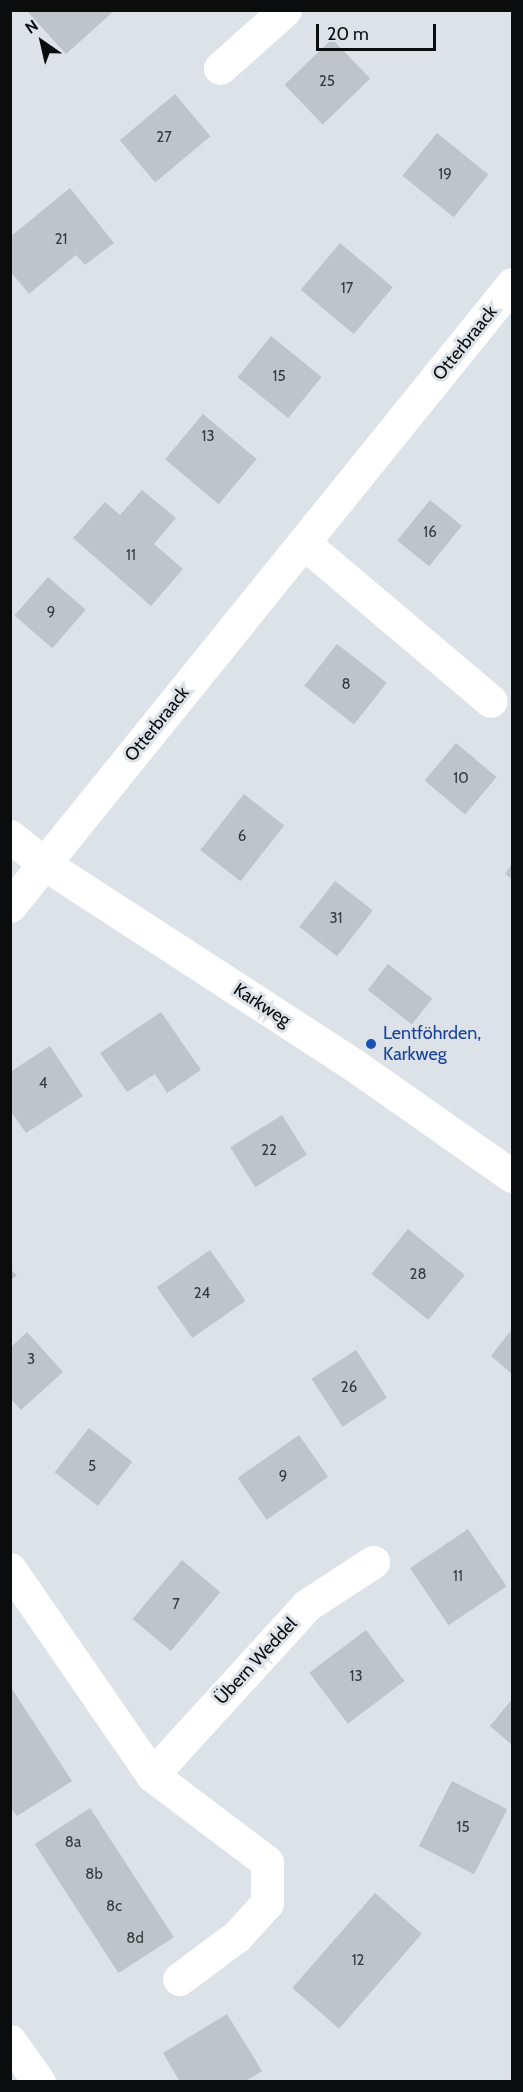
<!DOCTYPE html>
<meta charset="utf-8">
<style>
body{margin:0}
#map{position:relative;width:523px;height:2092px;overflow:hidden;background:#dce2e7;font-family:Cabin,sans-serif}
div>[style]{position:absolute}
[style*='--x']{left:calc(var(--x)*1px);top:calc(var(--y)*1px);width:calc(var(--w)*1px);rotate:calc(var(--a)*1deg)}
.building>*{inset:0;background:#bec4c9;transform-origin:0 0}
.minor>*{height:33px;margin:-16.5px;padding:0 16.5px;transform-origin:16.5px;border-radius:16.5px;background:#fff}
.major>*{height:33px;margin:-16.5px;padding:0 16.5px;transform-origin:16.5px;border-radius:16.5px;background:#fff}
.dots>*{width:16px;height:16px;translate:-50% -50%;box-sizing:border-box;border:3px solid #dce2e7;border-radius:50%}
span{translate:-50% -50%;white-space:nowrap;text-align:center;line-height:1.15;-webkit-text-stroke:6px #dce2e7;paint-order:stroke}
.number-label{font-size:15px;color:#373a3c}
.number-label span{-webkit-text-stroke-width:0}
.street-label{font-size:18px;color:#0a0c0d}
.transit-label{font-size:18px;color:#164399}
.left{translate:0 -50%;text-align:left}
.frame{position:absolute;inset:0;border:12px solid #0a0c0d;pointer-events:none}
.north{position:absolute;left:12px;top:12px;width:60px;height:60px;-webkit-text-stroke:4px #dce2e7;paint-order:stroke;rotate:326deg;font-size:16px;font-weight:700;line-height:24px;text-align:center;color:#0a0c0d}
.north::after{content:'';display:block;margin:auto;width:21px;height:27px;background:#0a0c0d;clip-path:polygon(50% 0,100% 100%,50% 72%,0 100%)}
.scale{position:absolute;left:316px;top:24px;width:120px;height:27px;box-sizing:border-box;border:3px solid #0a0c0d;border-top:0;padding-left:8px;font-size:18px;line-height:21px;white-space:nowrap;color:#0a0c0d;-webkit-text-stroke:4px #dce2e7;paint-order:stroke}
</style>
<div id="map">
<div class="building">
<i style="clip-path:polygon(26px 10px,115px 10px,66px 54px)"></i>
<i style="left:332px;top:39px;width:55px;height:66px;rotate:46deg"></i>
<i style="left:175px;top:94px;width:55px;height:72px;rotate:50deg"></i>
<i style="left:437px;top:133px;width:66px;height:55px;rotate:39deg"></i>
<i style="clip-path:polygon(70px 188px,114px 243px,85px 265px,76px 255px,29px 294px,10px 271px,10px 237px)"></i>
<i style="left:340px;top:243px;width:69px;height:61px;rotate:40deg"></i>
<i style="left:271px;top:336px;width:65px;height:53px;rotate:39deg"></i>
<i style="left:203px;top:414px;width:70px;height:59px;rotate:40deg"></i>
<i style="clip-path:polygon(142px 490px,176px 518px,154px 544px,183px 569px,151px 606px,73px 538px,105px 502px,120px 515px)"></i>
<i style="left:430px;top:500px;width:41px;height:52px;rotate:39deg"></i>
<i style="left:48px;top:577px;width:50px;height:51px;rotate:41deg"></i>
<i style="left:337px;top:644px;width:63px;height:53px;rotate:38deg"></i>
<i style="left:456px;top:743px;width:53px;height:49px;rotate:40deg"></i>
<i style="left:244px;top:794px;width:51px;height:71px;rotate:38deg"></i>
<i style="clip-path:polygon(512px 864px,512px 879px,505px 874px)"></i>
<i style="left:335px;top:881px;width:48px;height:58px;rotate:38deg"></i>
<i style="left:388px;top:964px;width:56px;height:33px;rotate:38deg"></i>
<i style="clip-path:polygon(161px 1012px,201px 1070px,167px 1093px,155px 1074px,127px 1092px,100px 1053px)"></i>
<i style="clip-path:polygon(50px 1046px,83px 1096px,26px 1133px,10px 1110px,10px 1072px)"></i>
<i style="left:282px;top:1115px;width:47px;height:61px;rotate:58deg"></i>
<i style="left:408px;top:1229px;width:73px;height:58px;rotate:39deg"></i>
<i style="left:210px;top:1250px;width:62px;height:65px;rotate:55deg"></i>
<i style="clip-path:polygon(10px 1269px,17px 1275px,10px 1281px)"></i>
<i style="clip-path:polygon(512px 1329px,512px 1374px,491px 1356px)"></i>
<i style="clip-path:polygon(27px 1332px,63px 1372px,21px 1410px,10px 1398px,10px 1348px)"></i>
<i style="left:356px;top:1350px;width:57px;height:53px;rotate:57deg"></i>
<i style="left:89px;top:1428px;width:55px;height:56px;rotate:38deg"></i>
<i style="left:299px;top:1435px;width:51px;height:75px;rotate:55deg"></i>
<i style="left:468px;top:1529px;width:69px;height:70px;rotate:56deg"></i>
<i style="left:182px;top:1560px;width:50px;height:77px;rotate:40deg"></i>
<i style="left:366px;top:1630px;width:64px;height:71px;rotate:53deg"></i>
<i style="clip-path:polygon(10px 1686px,72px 1781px,17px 1816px,10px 1807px)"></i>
<i style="clip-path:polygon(512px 1699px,512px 1745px,490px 1726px)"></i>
<i style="left:452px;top:1781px;width:62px;height:73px;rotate:27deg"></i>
<i style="left:90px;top:1808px;width:154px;height:66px;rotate:57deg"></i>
<i style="left:375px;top:1893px;width:62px;height:126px;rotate:41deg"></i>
<i style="clip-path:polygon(227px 2014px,262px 2071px,244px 2082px,180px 2082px,163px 2053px)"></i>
</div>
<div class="minor">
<i style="--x:220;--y:68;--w:87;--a:-41.7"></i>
<i style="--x:305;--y:544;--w:243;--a:40.2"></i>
<i style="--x:10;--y:836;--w:43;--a:39.3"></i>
<i style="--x:43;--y:863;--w:371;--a:33"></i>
<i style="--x:354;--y:1065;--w:193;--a:35.1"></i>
<i style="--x:10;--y:906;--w:799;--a:-51.09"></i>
<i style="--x:10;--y:1569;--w:250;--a:55.4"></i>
<i style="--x:152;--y:1775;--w:144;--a:37.1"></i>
<i style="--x:267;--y:1862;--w:41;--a:90"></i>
<i style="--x:267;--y:1903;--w:45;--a:132.3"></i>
<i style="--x:237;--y:1936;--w:72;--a:143.4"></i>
<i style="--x:152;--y:1775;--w:230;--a:-47.6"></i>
<i style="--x:307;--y:1605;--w:79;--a:-33.1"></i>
</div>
<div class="major">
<i style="--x:10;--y:2041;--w:50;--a:54.7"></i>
</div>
<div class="dots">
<i style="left:371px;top:1044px;background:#1a4fb4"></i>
</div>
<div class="number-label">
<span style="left:327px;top:82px">25</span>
<span style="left:164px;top:138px">27</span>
<span style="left:445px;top:175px">19</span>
<span style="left:61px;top:240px">21</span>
<span style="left:347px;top:289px">17</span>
<span style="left:279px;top:377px">15</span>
<span style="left:208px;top:437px">13</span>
<span style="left:430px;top:533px">16</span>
<span style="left:131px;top:556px">11</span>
<span style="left:51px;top:613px">9</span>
<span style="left:346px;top:685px">8</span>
<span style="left:461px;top:779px">10</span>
<span style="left:242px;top:837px">6</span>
<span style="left:336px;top:919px">31</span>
<span style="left:43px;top:1084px">4</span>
<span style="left:269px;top:1151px">22</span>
<span style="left:418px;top:1275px">28</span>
<span style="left:202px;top:1294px">24</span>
<span style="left:31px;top:1360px">3</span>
<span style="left:349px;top:1388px">26</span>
<span style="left:92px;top:1467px">5</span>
<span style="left:283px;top:1477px">9</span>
<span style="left:458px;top:1577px">11</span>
<span style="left:176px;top:1605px">7</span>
<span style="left:356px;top:1677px">13</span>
<span style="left:463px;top:1828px">15</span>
<span style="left:73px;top:1843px">8a</span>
<span style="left:94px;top:1875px">8b</span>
<span style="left:114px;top:1907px">8c</span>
<span style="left:135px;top:1939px">8d</span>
<span style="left:358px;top:1961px">12</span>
</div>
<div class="street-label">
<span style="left:465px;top:343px;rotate:-51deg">Otterbraack</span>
<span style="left:157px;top:724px;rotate:-51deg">Otterbraack</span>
<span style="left:262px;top:1005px;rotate:33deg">Karkweg</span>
<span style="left:256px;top:1661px;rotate:-47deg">Übern Weddel</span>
</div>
<div class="transit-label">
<span class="left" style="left:383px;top:1044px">Lentföhrden,<br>Karkweg</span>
</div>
<div class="frame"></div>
<div class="north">N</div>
<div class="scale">20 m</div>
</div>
